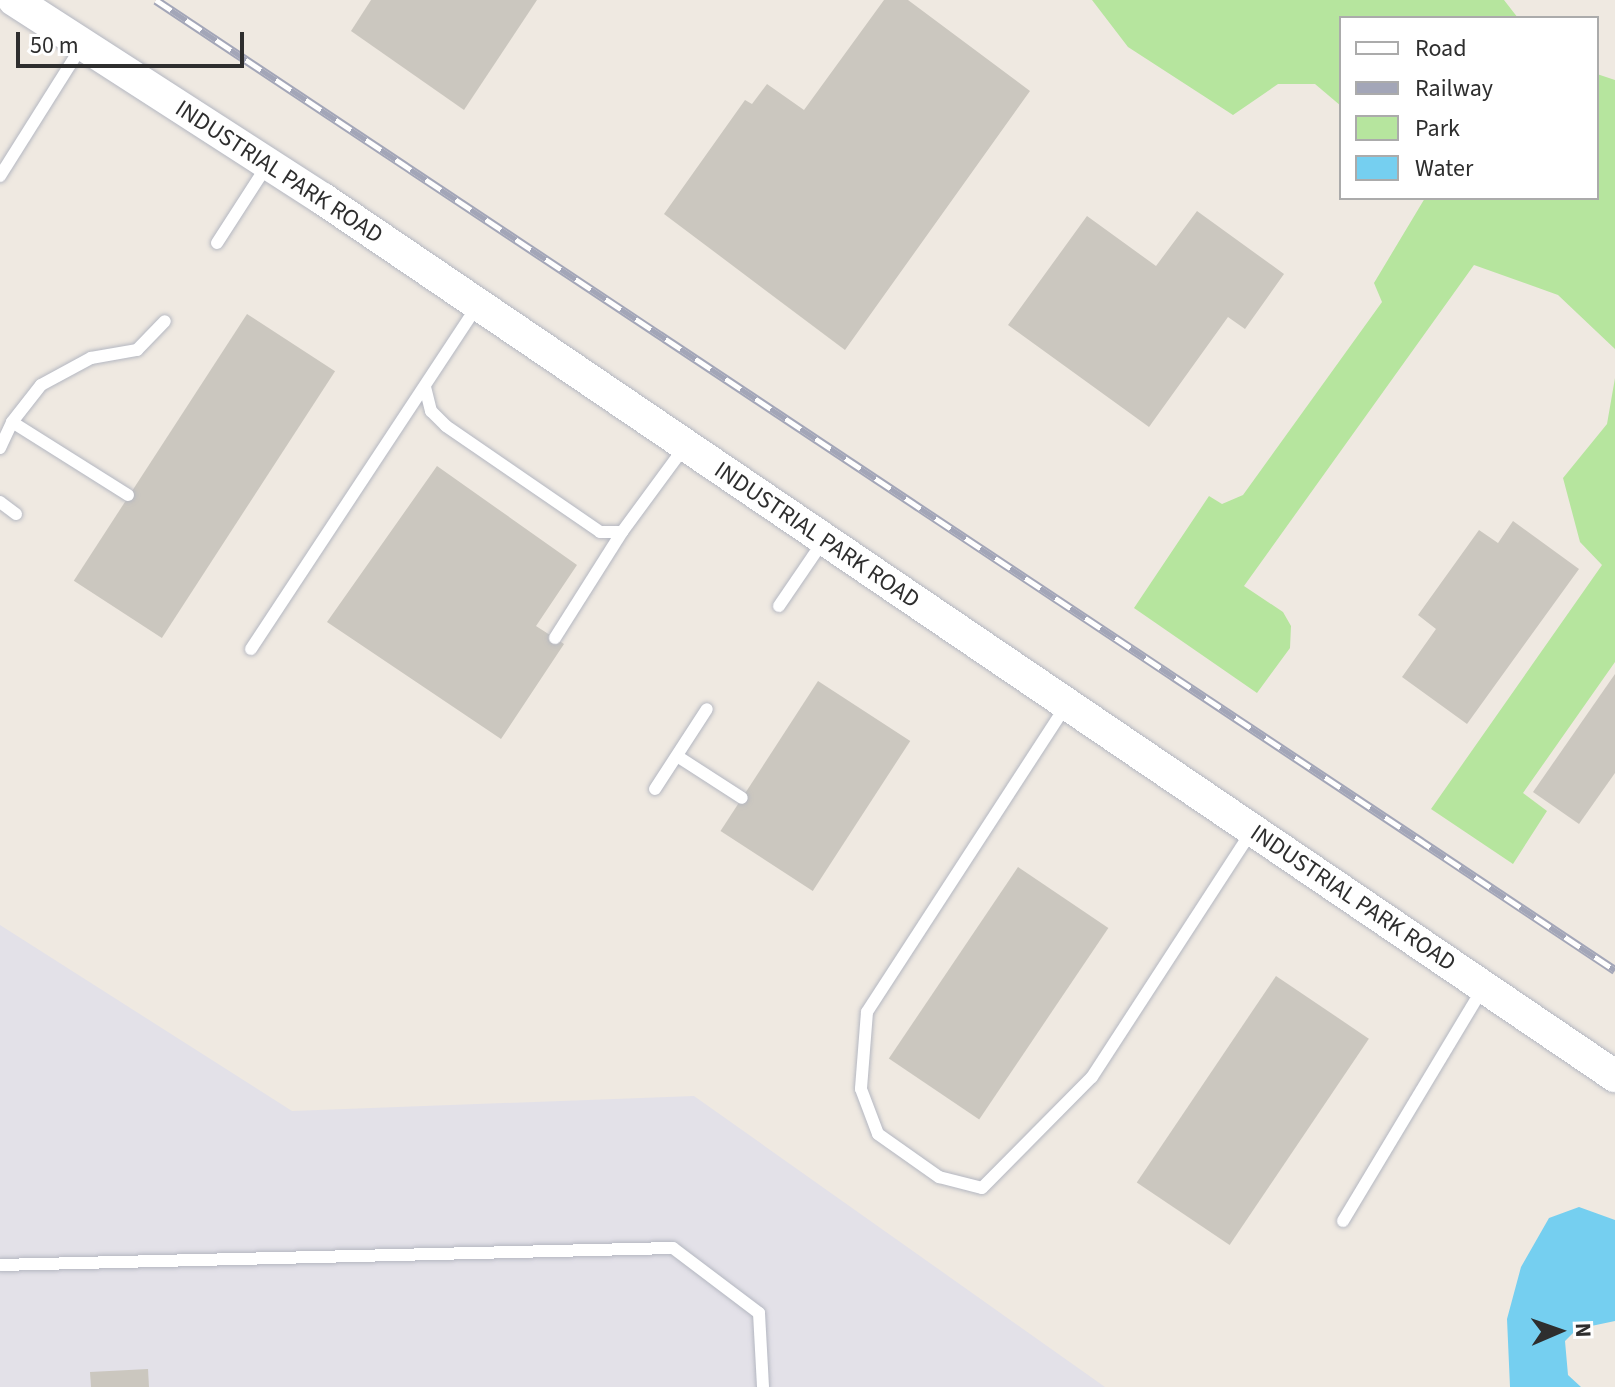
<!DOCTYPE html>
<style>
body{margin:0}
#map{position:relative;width:1615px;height:1387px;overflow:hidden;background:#efe9e1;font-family:"Source Sans 3",sans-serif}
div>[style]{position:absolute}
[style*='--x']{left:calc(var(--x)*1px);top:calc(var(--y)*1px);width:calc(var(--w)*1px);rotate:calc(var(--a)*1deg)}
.industrial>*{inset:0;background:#e3e1e8}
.green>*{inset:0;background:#b6e59e}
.water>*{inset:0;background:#75cff0}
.building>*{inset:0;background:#cbc7bf;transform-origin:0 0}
.roads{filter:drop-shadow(0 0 2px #b4b7c1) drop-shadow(0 0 2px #b4b7c1)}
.service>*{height:12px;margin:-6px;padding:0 6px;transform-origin:6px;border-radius:6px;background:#fff}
.tertiary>*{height:32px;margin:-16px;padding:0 16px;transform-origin:16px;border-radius:16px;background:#fff}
.rail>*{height:9px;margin-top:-4.5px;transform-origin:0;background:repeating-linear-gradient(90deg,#fff 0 18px,#a3a6b8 0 36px);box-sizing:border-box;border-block:2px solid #a3a6b8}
span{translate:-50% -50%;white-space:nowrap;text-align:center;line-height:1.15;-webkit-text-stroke:8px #fff;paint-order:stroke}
.street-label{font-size:24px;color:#2e2e2e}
.legend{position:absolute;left:1339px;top:16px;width:260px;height:184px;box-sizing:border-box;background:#fff;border:2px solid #ababab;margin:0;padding:10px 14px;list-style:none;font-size:24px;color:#2e2e2e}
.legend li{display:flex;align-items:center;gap:16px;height:40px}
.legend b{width:40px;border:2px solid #ababab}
.north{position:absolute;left:1519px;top:1291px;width:80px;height:80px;-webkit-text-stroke:6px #fff;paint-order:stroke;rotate:88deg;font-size:22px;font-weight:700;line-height:32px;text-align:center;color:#2e2e2e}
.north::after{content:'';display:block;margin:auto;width:28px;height:36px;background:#2e2e2e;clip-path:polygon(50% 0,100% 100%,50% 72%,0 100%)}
.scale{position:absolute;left:16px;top:32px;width:228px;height:36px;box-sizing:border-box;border:4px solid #2e2e2e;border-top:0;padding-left:10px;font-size:24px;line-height:28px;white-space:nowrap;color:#2e2e2e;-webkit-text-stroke:6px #fff;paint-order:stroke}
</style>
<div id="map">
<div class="industrial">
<i style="clip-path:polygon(0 925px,292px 1111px,694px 1096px,1105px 1387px,0 1387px)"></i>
</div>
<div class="green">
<i style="clip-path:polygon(1092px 0,1504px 0,1518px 18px,1341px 18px,1341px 106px,1315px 84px,1278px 84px,1233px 115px,1128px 47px)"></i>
<i style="clip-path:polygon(1597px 74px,1615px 80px,1615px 349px,1558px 295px,1474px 265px,1244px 586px,1283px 612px,1291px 626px,1290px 648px,1257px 693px,1134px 608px,1209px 496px,1222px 504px,1243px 495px,1382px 302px,1374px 283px,1425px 198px,1597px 198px)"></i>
<i style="clip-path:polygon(1615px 378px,1615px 662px,1523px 793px,1547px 811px,1513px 864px,1431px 809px,1602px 565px,1580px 542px,1563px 478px,1607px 424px)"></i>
</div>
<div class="water">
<i style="clip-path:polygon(1579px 1207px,1615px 1220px,1615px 1321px,1577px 1329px,1565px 1341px,1568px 1375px,1581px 1387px,1510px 1387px,1507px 1319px,1521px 1267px,1549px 1218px)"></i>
</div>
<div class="building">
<i style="clip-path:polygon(371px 0,537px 0,464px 110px,351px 31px)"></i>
<i style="clip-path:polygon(884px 0,908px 0,1030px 91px,845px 350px,664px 214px,745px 100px,752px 104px,767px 84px,804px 110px)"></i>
<i style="clip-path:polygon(1197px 211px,1284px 274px,1245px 329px,1228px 317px,1149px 427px,1008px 325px,1087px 216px,1156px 266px)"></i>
<i style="left:247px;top:314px;width:105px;height:318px;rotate:33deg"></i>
<i style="clip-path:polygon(437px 466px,577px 565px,536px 626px,564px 644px,501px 739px,327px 622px)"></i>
<i style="clip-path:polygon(1513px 521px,1579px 569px,1467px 724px,1402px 677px,1436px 629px,1418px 615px,1479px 530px,1498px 543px)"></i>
<i style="clip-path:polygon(1615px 674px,1615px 773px,1579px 824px,1533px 792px)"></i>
<i style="left:818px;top:681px;width:110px;height:179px;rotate:33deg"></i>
<i style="left:1018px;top:867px;width:109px;height:231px;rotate:34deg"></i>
<i style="left:1276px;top:976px;width:112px;height:249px;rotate:34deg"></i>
<i style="clip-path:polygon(148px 1369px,149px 1387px,91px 1387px,90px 1372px)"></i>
</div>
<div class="roads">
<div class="service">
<i style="--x:0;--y:176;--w:156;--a:-57.8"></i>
<i style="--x:217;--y:243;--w:94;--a:-57.2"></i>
<i style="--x:425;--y:387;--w:25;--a:76"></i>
<i style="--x:431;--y:411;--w:21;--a:45"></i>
<i style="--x:446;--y:426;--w:187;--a:34.5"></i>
<i style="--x:600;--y:532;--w:22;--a:0"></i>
<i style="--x:622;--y:532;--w:108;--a:-53.7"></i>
<i style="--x:0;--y:448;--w:29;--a:-65"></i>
<i style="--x:128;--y:495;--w:137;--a:-147.8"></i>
<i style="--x:12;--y:422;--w:47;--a:-51.9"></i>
<i style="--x:41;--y:385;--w:57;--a:-28.4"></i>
<i style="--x:91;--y:358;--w:47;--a:-9.9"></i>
<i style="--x:137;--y:350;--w:40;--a:-46"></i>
<i style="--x:0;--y:502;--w:20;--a:37"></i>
<i style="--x:779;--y:606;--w:80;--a:-55.7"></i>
<i style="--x:555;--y:638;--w:125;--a:-57.7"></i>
<i style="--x:251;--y:649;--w:412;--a:-56.6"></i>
<i style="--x:1067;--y:704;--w:367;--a:123"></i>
<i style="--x:867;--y:1012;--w:77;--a:94.5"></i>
<i style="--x:861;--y:1089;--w:48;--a:69.3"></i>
<i style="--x:878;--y:1134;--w:75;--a:35.2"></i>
<i style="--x:939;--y:1177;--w:44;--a:14.3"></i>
<i style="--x:982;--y:1188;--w:156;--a:-45.3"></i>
<i style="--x:1092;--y:1077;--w:293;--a:-57"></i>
<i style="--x:677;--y:756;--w:77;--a:32.9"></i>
<i style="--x:655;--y:789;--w:95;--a:-57"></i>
<i style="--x:1343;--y:1221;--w:270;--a:-59"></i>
<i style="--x:0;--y:1265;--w:673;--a:-1.45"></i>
<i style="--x:673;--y:1248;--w:108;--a:37.1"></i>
<i style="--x:759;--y:1313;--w:74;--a:86.9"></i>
</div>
<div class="tertiary">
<i style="--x:14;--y:0;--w:368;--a:32.8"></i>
<i style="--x:323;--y:199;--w:1562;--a:34.17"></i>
</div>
</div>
<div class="rail">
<i style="--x:156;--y:0;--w:1752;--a:33.62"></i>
</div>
<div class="street-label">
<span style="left:279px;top:172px;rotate:33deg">INDUSTRIAL PARK ROAD</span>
<span style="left:817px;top:535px;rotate:34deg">INDUSTRIAL PARK ROAD</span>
<span style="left:1353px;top:898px;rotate:34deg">INDUSTRIAL PARK ROAD</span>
</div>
<ul class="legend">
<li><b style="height:10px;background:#fff"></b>Road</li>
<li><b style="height:10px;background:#a3a6b8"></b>Railway</li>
<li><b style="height:22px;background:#b6e59e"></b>Park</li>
<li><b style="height:22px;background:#75cff0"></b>Water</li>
</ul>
<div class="north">N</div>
<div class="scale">50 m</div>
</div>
